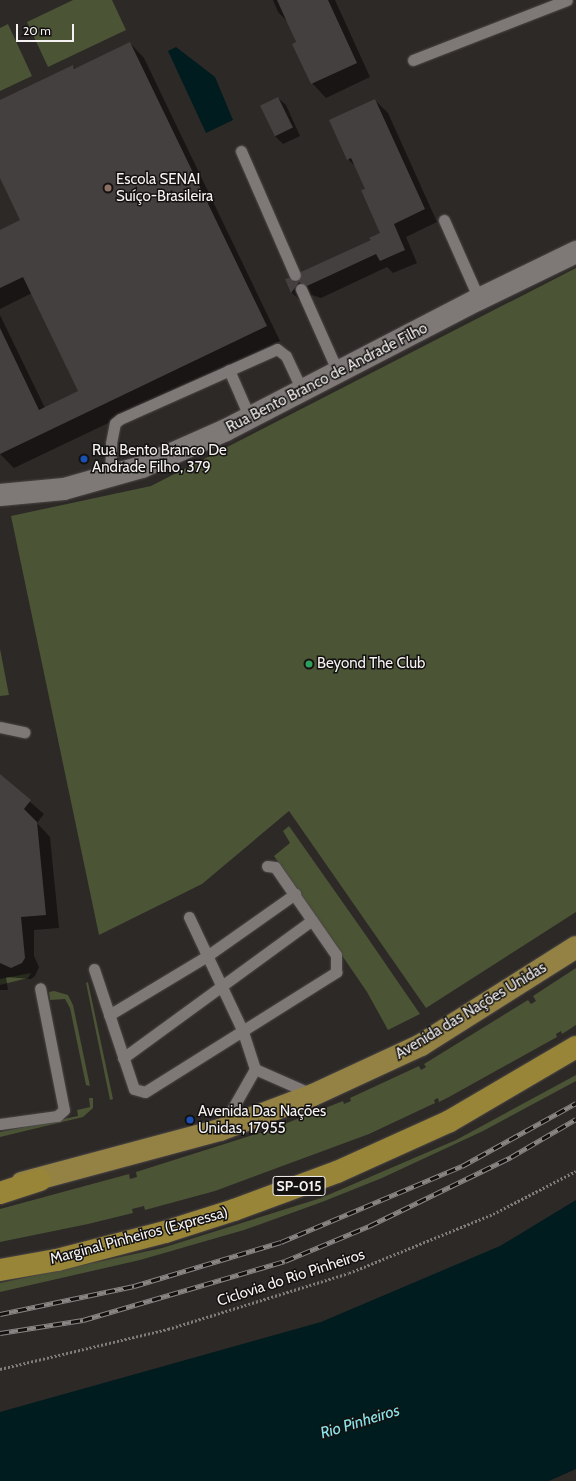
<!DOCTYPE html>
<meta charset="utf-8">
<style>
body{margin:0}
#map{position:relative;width:576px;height:1481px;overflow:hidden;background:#2d2927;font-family:Cabin,sans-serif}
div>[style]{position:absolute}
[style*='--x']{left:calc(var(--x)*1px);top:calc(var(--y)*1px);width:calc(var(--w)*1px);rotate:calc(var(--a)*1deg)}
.green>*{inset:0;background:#4b5435}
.water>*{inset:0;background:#011c1e}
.shadow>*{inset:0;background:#0007}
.building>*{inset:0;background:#454040;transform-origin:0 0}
.path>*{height:2.5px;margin-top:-1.25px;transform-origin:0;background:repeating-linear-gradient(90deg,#7f7c7a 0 2px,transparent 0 4px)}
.roads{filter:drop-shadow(0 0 1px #4b4746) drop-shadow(0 0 1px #4b4746)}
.service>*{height:11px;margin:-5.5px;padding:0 5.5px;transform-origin:5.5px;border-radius:5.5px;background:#7e7977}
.tertiary>*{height:22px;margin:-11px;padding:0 11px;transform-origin:11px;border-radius:11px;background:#7e7977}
.trunk>*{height:22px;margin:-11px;padding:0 11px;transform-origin:11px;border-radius:11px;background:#938244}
.motorway>*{height:22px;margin:-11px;padding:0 11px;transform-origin:11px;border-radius:11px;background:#988538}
.rail>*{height:4.5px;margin-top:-2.25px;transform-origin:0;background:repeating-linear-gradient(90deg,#141211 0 9px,#8a8684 0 18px);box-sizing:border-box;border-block:1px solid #8a8684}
.dots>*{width:11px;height:11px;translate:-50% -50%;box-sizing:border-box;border:2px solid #141211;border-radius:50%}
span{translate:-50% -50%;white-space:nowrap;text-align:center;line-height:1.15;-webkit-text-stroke:3px #141211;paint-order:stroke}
.shield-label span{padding:1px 3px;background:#141211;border:1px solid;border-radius:3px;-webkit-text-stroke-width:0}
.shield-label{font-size:14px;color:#f5f2f1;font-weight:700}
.poi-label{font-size:15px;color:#f5f2f1}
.left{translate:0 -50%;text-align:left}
.street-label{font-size:15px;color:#f5f2f1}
.water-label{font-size:16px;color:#8ae5ea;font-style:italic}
.scale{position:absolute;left:16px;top:24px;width:58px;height:18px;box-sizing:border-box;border:2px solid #f5f2f1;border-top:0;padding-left:5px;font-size:12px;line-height:14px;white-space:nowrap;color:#f5f2f1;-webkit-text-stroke:3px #141211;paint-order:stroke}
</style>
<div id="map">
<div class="green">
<i style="clip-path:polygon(73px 0,112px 0,126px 30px,48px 67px,27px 22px)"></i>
<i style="clip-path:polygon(8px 24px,32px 76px,0 91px,0 28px)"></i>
<i style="clip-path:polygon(576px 268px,576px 912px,426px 1008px,289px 811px,202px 884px,99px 935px,11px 516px,151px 486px)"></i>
<i style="clip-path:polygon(0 649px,9px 695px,0 696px)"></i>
<i style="clip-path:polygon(289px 826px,365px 934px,420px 1014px,388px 1030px,367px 992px,274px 856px,290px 843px,283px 831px)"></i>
<i style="clip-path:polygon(576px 968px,576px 1025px,562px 1034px,561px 1031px,556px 1034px,557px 1037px,449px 1097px,439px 1102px,438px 1098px,434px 1100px,435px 1103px,369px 1134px,215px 1191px,145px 1210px,144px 1206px,132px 1209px,133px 1213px,88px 1224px,0 1242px,0 1209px,129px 1174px,130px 1179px,137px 1177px,136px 1172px,269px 1130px,343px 1101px,344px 1104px,351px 1101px,350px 1098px,419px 1066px,421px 1070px,426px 1067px,424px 1064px,528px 1000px,531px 1004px,536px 1001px,533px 996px)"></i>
<i style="clip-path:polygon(31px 973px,28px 978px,0 985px,0 979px)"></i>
<i style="clip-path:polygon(88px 982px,113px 1099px,110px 1100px,86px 983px)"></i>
<i style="clip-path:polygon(54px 991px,68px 995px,73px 1005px,90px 1086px,86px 1085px,70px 1008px,65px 999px,50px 1000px,49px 992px)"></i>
<i style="clip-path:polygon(576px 1075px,576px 1081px,483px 1131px,382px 1178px,322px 1202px,244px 1230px,140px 1260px,0 1292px,0 1283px,162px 1248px,321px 1198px,456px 1140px)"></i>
<i style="clip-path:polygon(89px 1098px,93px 1098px,93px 1108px,83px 1117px,0 1137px,0 1132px,78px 1116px,77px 1110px,90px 1107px)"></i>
</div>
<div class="water">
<i style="clip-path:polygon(176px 47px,215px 77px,233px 120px,206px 133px,168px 51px)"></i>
<i style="clip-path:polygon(576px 1200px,576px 1469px,549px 1481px,0 1481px,0 1412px,321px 1322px,500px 1246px)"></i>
</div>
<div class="shadow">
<i style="clip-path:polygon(273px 0,335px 0,370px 77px,326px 98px,312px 83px,288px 22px,278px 12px)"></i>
<i style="clip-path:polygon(130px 43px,144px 58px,280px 341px,14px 468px,0 454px,0 315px,45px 408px,79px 391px,32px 293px,0 309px,0 231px,21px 220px,0 176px,0 102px,72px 66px,76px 69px)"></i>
<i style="clip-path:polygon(278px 98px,286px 105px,300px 136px,283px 144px,275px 136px)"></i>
<i style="clip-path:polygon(375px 100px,388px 113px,437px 222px,406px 237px,417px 263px,393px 273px,387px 267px,321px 298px,312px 295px,305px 305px,292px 293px,287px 280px,299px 282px,302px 273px,372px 241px,382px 233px,357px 168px,348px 159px)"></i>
<i style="clip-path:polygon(0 776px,44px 814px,37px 823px,50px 837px,59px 928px,34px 930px,34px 956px,39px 967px,35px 976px,31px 979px,6px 977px,8px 990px,0 990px)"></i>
</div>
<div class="building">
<i style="clip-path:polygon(277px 0,328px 0,357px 63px,311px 84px,292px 44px,296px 42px)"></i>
<i style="clip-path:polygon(130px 42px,267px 326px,0 454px,0 328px,39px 410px,78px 391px,23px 277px,0 288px,0 230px,20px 220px,0 178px,0 100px,73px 65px,74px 69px)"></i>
<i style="left:278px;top:97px;width:34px;height:20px;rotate:64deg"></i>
<i style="clip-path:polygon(375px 99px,425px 209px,394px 224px,405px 250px,380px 261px,376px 254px,307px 286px,299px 282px,291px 293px,285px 279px,289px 278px,294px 282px,298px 281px,301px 272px,371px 240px,369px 238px,380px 233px,361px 190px,365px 189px,351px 158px,347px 160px,329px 120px)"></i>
<i style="clip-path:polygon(0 774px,31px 800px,24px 809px,37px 822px,46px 915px,21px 917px,25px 958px,22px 963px,11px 968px,0 963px)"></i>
</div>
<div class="path">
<i style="--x:0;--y:1369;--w:173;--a:-13.4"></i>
<i style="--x:168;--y:1329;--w:189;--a:-17.2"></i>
<i style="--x:349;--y:1273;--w:156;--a:-22.3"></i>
<i style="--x:493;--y:1214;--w:93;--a:-27.4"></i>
</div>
<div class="roads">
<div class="service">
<i style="--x:413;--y:60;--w:165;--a:-21.3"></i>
<i style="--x:241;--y:151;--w:135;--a:66.5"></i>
<i style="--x:444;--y:220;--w:86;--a:66.1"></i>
<i style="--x:301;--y:289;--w:91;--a:66"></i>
<i style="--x:229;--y:370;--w:52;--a:66.4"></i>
<i style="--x:110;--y:478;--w:35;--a:-88"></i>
<i style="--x:111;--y:443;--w:20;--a:-79"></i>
<i style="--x:115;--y:423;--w:6;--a:-39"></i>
<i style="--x:120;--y:419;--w:172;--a:-24"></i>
<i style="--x:277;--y:349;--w:11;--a:38"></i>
<i style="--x:286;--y:356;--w:38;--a:65"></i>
<i style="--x:0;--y:727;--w:25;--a:12"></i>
<i style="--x:189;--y:917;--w:127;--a:64.8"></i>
<i style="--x:243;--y:1032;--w:39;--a:72"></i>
<i style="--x:255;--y:1069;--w:67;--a:119.6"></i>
<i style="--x:94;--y:969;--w:126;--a:71.6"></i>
<i style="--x:134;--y:1089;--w:11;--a:15"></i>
<i style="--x:145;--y:1092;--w:226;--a:-32.1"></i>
<i style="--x:336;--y:972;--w:17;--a:-90"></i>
<i style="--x:336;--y:955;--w:107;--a:-124.7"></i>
<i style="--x:275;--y:867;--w:8;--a:-173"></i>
<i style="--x:109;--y:1015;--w:114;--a:-31"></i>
<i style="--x:207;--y:956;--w:108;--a:-35.2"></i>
<i style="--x:123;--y:1058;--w:234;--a:-36.1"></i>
<i style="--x:255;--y:1069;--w:62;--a:23.7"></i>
<i style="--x:0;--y:1124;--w:58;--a:-8"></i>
<i style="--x:57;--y:1116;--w:9;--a:-41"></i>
<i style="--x:64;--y:1110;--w:124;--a:-101.1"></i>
</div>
<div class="tertiary">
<i style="--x:0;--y:495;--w:64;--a:-5.4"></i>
<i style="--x:64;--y:489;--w:81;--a:-15.8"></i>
<i style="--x:142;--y:467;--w:92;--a:-23.8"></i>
<i style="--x:226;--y:430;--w:285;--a:-27.4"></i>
<i style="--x:479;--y:299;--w:108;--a:-25.9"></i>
</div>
<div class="trunk">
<i style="--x:22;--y:1183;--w:205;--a:-15"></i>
<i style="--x:220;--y:1130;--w:99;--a:-20.6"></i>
<i style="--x:313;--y:1095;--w:119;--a:-24.8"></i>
<i style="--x:421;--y:1045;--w:183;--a:-32.3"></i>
</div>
<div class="motorway">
<i style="--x:0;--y:1193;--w:42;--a:-18"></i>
<i style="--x:0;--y:1270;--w:58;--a:-10"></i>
<i style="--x:57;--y:1260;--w:112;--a:-14.5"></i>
<i style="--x:165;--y:1232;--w:72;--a:-17.7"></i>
<i style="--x:234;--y:1210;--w:110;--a:-20.3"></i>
<i style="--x:337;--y:1172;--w:124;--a:-24.3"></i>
<i style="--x:450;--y:1121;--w:146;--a:-30.4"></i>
</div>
</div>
<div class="rail">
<i style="--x:0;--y:1314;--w:137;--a:-11.8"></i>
<i style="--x:134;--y:1286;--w:153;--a:-16.7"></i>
<i style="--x:281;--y:1242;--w:196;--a:-22.8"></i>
<i style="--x:462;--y:1166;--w:130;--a:-28.9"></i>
<i style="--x:0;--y:1333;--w:84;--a:-8.9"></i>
<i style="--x:83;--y:1320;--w:210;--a:-16.3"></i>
<i style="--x:285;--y:1261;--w:91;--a:-22.6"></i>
<i style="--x:369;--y:1226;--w:158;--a:-25.9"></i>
<i style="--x:511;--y:1157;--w:75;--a:-30.3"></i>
</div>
<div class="dots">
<i style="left:108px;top:188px;background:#8d6e63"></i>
<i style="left:84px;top:459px;background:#1a4fb4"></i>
<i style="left:309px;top:664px;background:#2e9e5b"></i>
<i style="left:190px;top:1120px;background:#1a4fb4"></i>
</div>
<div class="shield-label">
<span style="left:299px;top:1186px">SP-015</span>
</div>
<div class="poi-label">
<span class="left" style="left:116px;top:188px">Escola SENAI<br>Suíço-Brasileira</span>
<span class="left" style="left:92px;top:459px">Rua Bento Branco De<br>Andrade Filho, 379</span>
<span class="left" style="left:317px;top:664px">Beyond The Club</span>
<span class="left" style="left:198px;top:1120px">Avenida Das Nações<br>Unidas, 17955</span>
</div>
<div class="street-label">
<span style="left:327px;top:378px;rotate:-27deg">Rua Bento Branco de Andrade Filho</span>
<span style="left:471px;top:1011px;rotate:-31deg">Avenida das Nações Unidas</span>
<span style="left:139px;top:1236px;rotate:-15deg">Marginal Pinheiros (Expressa)</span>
<span style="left:291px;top:1278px;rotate:-18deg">Ciclovia do Rio Pinheiros</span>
</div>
<div class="water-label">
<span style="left:360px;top:1422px;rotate:-17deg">Rio Pinheiros</span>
</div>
<div class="scale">20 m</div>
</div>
